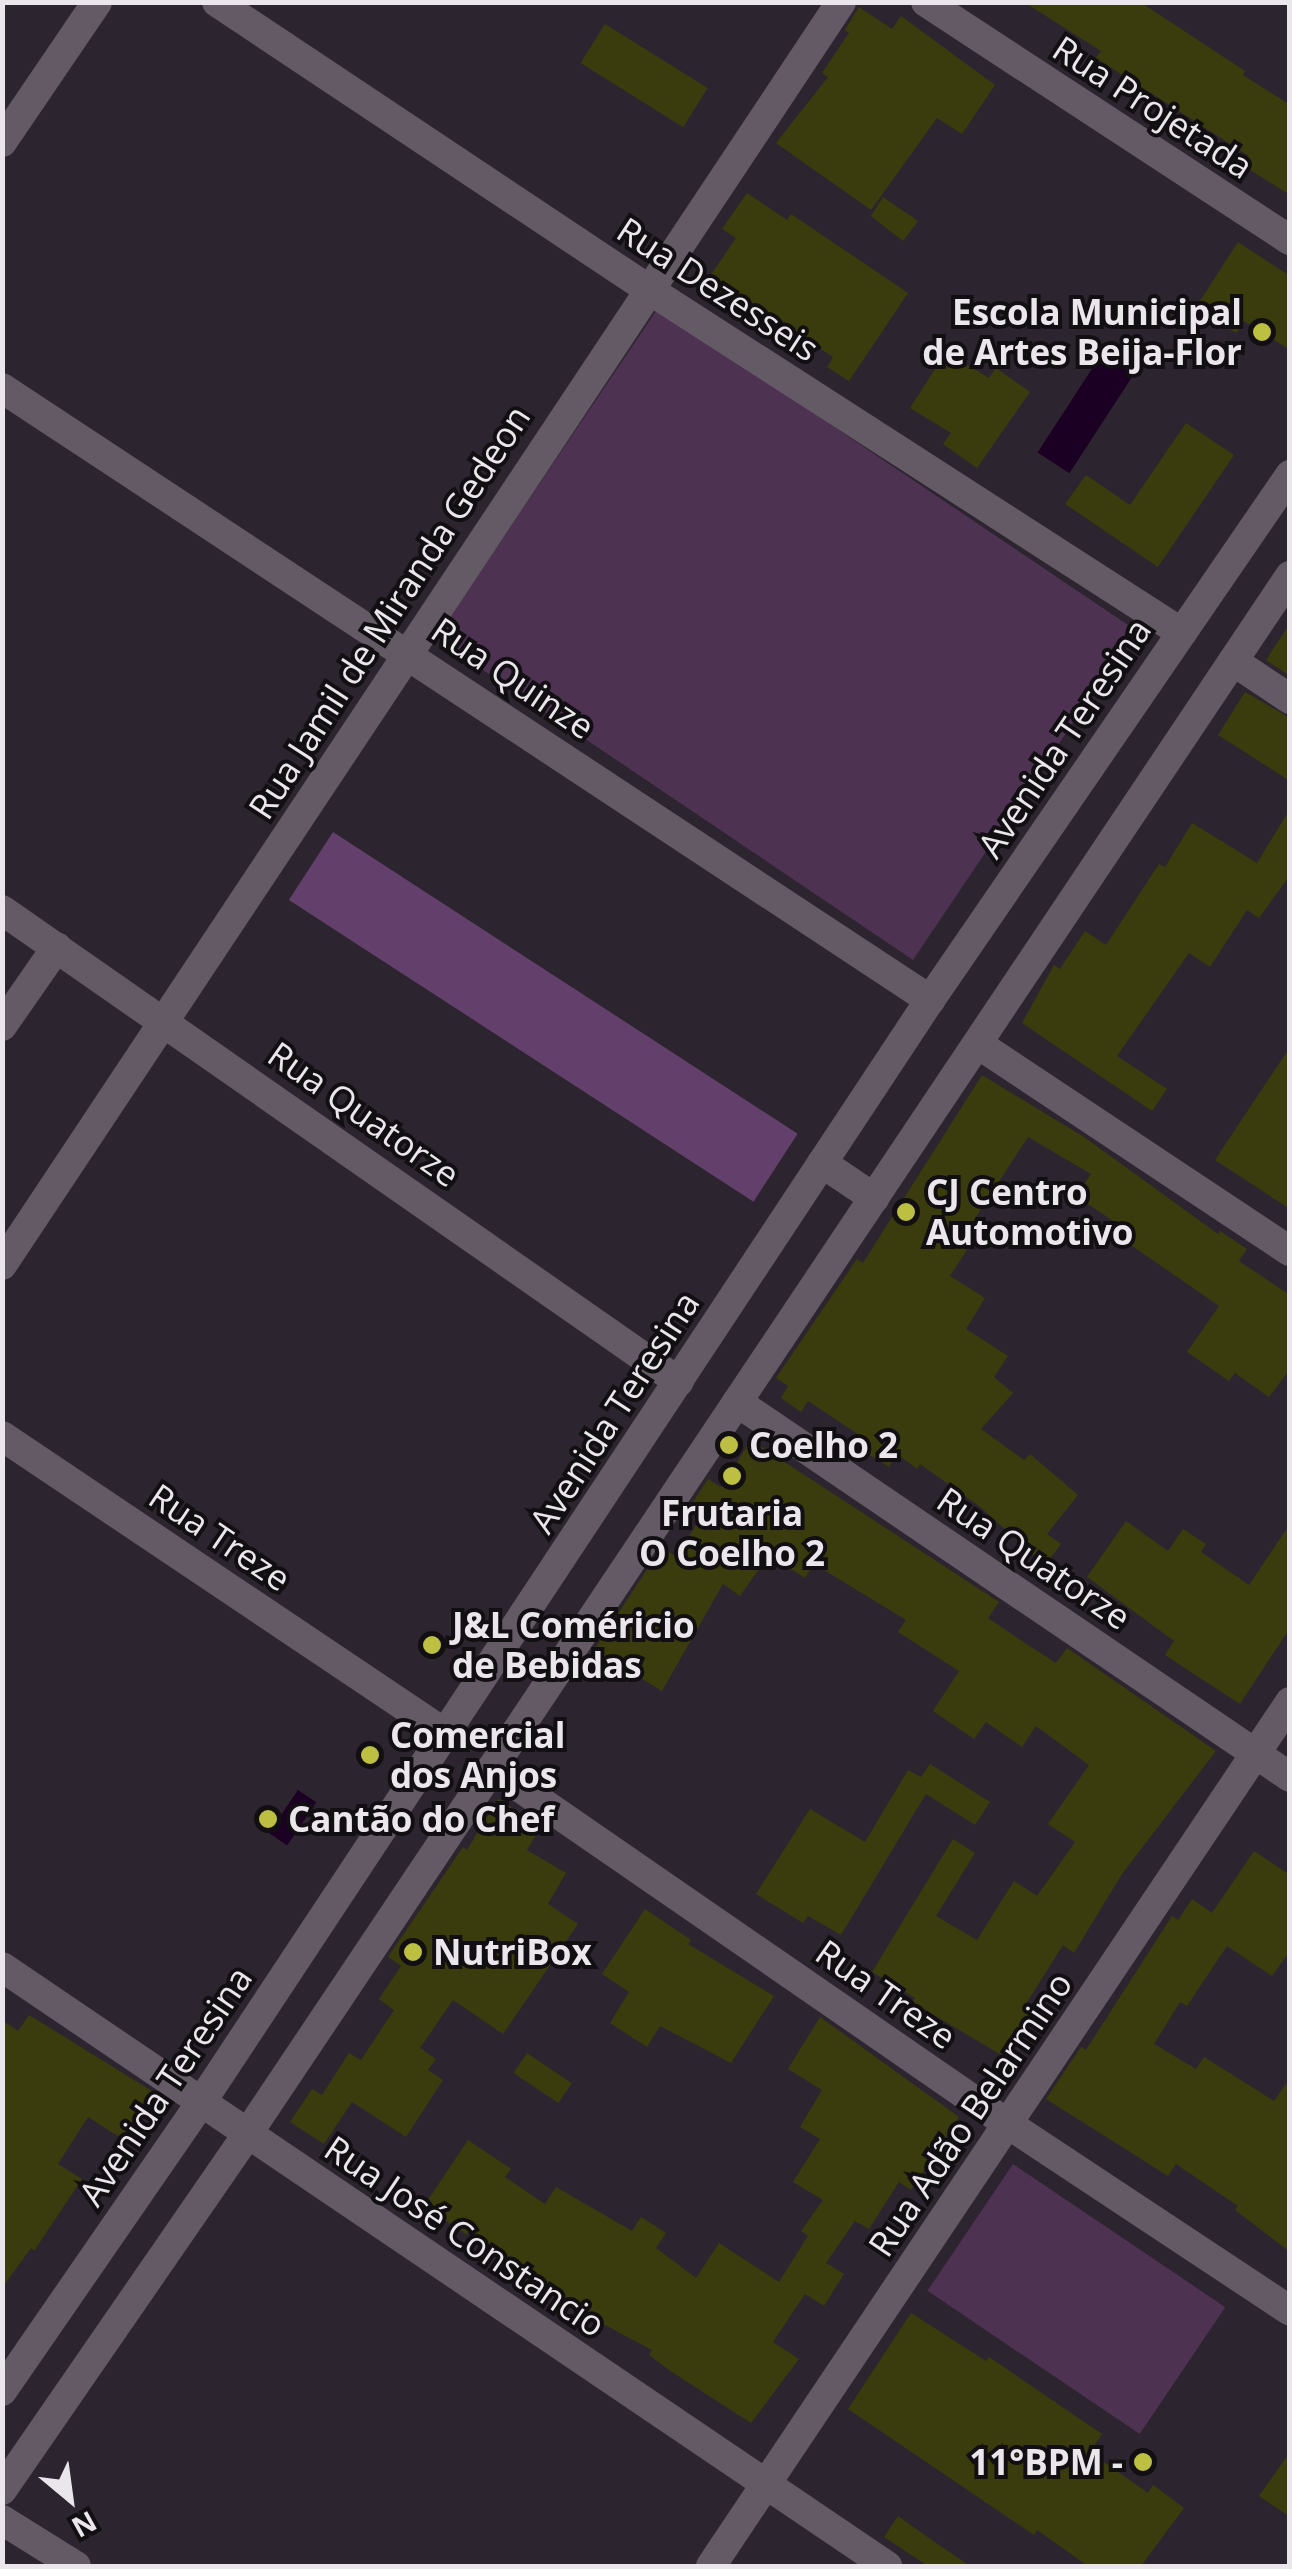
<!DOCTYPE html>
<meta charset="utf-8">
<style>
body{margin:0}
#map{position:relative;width:1292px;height:2569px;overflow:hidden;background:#2c242e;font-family:"Open Sans",sans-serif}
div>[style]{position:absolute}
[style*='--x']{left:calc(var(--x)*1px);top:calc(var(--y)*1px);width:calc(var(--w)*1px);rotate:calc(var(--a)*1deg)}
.green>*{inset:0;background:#4d3252;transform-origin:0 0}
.forest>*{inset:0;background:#63406b;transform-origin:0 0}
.water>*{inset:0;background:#1c0023;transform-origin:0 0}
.building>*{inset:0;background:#3b3c0e;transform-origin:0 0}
.minor>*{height:30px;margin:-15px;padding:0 15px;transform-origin:15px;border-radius:15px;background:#635a65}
.secondary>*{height:30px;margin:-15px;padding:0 15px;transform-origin:15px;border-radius:15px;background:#635a65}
.dots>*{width:28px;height:28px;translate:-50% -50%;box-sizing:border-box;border:5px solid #120f13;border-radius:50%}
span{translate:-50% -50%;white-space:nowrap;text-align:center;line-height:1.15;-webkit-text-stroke:8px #120f13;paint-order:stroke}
.street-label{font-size:35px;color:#ebe6ec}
.poi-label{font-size:35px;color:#ebe6ec;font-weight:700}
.right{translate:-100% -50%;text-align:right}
.left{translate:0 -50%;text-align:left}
.frame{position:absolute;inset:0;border:5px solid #ebe6ec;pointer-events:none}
.north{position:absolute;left:20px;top:2449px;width:100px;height:100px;-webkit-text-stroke:8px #120f13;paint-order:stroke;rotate:151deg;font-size:28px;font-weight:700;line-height:40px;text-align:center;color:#ebe6ec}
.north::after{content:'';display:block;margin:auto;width:35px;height:45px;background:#ebe6ec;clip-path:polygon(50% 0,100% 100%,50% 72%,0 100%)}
</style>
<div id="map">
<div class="green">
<i style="left:658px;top:308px;width:576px;height:398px;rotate:34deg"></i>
<i style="left:1013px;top:2164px;width:256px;height:153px;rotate:34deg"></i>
</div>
<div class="forest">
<i style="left:333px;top:832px;width:554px;height:81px;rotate:33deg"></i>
</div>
<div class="water">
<i style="left:1110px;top:341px;width:38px;height:133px;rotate:33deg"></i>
<i style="left:298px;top:1790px;width:22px;height:52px;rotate:34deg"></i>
</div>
<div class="building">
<i style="clip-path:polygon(1024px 2px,1140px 2px,1245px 71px,1243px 75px,1290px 105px,1290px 195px,1242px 165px,1249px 156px,1096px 58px,1101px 51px)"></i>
<i style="clip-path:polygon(859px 7px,892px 29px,901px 16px,995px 85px,962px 134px,937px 118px,871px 210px,776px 143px,828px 77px,822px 73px,849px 33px,845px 30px)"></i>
<i style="left:605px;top:24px;width:121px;height:46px;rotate:32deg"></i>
<i style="clip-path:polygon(747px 193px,787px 220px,791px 214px,908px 293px,849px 381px,827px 367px,833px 357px,782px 324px,777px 331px,706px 282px,736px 238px,722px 229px)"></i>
<i style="clip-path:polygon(883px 197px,918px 221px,903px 241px,871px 216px)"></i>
<i style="clip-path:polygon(1238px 242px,1290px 276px,1290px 350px,1244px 321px,1236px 333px,1196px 307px)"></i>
<i style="clip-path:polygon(946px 352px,989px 378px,996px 368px,1030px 392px,977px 468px,943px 444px,951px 433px,910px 408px)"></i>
<i style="clip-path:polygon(1186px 423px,1234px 455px,1158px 567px,1065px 504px,1086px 475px,1130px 505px)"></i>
<i style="clip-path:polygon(1290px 623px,1290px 676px,1266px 660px)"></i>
<i style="clip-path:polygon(1245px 692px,1290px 718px,1290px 781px,1218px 735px)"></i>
<i style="clip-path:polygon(1290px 809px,1290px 875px,1259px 918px,1247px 910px,1210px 967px,1189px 953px,1117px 1056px,1167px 1089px,1152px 1111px,1022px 1023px,1054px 965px,1060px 969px,1085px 931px,1106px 945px,1159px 864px,1165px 867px,1192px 823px,1257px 863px)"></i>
<i style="clip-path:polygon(1290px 1047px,1290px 1209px,1215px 1160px)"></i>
<i style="clip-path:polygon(982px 1075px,1084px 1137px,1218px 1234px,1220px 1231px,1247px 1249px,1239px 1261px,1290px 1295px,1290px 1369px,1269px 1397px,1235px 1373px,1229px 1381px,1187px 1352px,1219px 1306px,1128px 1243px,1134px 1235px,1076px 1196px,1091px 1174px,1028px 1137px,974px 1220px,983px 1225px,950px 1276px,985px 1298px,966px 1329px,1008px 1356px,994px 1377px,1013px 1393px,981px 1429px,1024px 1460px,1030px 1454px,1078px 1495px,1047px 1534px,1061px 1544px,1045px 1565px,979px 1506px,920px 1464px,917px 1469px,897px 1454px,889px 1467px,865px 1452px,871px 1443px,808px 1401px,801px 1412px,781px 1398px,788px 1386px,776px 1378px,857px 1259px,863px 1263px)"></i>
<i style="clip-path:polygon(751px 1440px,999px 1602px,988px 1618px,1028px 1645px,1056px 1663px,1067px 1648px,1216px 1751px,1122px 1874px,1074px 1953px,1063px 1945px,1024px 2007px,1036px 2014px,1008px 2059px,912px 2002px,915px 1998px,872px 1972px,953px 1839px,975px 1853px,936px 1916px,977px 1940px,1014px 1881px,1037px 1896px,1075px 1842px,1048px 1824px,1089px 1765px,1036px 1726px,1022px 1747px,986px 1722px,974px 1739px,933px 1711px,959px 1671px,898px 1632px,906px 1620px,814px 1564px,805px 1578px,769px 1555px,740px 1596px,723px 1584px,662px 1691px,594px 1650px,662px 1547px,675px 1556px,704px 1514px,691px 1505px,708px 1479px,721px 1487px)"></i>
<i style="clip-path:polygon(1126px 1521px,1168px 1551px,1183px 1529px,1206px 1544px,1201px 1552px,1249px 1585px,1290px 1524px,1290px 1628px,1240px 1704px,1165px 1655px,1174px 1641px,1087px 1577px)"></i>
<i style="clip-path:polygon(930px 1764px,990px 1802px,975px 1825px,926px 1794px,841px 1935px,808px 1916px,803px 1923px,756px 1894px,810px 1809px,865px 1842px,908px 1770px,921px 1777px)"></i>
<i style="clip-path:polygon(498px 1799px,542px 1825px,527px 1850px,566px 1873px,548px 1904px,578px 1924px,503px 2034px,453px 2000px,420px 2048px,436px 2059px,428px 2070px,443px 2080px,406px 2137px,352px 2102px,324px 2144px,290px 2122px,312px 2089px,322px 2095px,349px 2053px,361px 2060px,394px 2010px,379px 1999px,401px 1966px,388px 1957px,463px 1847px,467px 1850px)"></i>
<i style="clip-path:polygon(1254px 1851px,1290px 1875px,1290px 1951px,1272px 1976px,1227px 1946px,1187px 2006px,1180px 2002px,1154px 2044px,1196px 2069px,1204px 2057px,1274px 2101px,1290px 2078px,1290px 2252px,1235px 2210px,1238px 2206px,1176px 2164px,1168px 2176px,1046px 2099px,1081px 2047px,1086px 2050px,1172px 1916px,1178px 1920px,1192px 1899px,1212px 1913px)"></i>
<i style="clip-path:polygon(645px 1909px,691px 1940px,688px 1944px,774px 1996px,731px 2063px,660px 2026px,647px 2047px,610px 2023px,629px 1992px,602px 1974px)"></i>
<i style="clip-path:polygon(29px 2015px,155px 2093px,124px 2140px,88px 2117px,58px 2164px,82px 2179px,34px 2251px,31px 2248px,2px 2288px,2px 2020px,18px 2031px)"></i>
<i style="clip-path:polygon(820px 2017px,959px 2117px,911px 2190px,899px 2182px,869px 2229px,855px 2221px,826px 2263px,844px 2274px,824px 2306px,805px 2294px,773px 2342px,799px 2359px,751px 2423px,672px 2372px,649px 2355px,652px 2350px,573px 2308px,470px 2230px,467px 2235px,424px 2206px,468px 2140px,511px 2169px,505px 2177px,545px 2204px,556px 2187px,632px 2231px,641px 2217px,666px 2233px,656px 2248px,696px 2278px,719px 2243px,779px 2282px,808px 2236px,801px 2231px,823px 2200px,793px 2182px,820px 2139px,800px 2127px,822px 2090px,788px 2069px)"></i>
<i style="left:527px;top:2053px;width:54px;height:24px;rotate:34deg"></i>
<i style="clip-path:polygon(911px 2313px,986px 2361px,989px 2357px,1102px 2434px,1090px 2452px,1148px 2493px,1153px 2485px,1184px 2508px,1141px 2566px,1088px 2566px,1037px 2530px,1034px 2535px,848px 2409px)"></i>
<i style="clip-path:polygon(1290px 2452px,1290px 2517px,1259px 2496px)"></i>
<i style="clip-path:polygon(898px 2516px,936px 2543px,970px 2566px,928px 2566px,884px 2537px)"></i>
</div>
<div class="minor">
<i style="--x:217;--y:2;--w:518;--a:33.66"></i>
<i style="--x:648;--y:289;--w:635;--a:32.79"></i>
<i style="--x:926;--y:2;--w:435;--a:33.2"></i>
<i style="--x:2;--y:142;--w:169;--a:-55.8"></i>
<i style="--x:2;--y:388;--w:1112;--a:33.4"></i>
<i style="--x:1233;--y:661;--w:69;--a:33.7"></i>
<i style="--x:2;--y:910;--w:825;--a:34.88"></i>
<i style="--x:2;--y:1026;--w:96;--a:-55.2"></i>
<i style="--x:978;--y:1044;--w:374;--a:33.6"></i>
<i style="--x:2;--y:1265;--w:1516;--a:-56.4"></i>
<i style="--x:737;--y:1402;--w:668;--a:34.14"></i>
<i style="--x:2;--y:1436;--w:535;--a:33.87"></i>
<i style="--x:492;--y:1768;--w:627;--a:34.6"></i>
<i style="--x:1008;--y:2124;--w:338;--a:33.5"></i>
<i style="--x:2;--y:1967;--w:1069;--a:34.09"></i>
<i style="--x:711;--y:2566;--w:1040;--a:-56.17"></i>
</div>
<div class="secondary">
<i style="--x:822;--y:1163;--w:63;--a:33.9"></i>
<i style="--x:2;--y:2391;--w:349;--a:-55.4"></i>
<i style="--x:200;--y:2104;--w:1324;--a:-56.53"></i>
<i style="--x:930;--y:1000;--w:637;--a:-55.56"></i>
<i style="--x:2;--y:2490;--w:430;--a:-55.4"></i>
<i style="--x:246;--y:2136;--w:1877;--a:-56.21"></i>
<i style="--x:2;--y:2520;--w:87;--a:31.9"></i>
</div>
<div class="dots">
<i style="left:1262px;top:332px;background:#bdbf43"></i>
<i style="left:906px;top:1212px;background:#bdbf43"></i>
<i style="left:729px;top:1445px;background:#bdbf43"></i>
<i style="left:732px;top:1476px;background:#bdbf43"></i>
<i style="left:432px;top:1645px;background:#bdbf43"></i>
<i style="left:370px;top:1755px;background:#bdbf43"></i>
<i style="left:268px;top:1819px;background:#bdbf43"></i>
<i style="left:413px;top:1952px;background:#bdbf43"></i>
<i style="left:1143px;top:2462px;background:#bdbf43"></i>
</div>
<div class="street-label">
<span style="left:1153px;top:107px;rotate:33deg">Rua Projetada</span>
<span style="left:718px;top:289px;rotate:33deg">Rua Dezesseis</span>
<span style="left:389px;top:612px;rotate:-57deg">Rua Jamil de Miranda Gedeon</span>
<span style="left:513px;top:678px;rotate:34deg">Rua Quinze</span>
<span style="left:1064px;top:738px;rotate:-56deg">Avenida Teresina</span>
<span style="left:364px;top:1114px;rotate:35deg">Rua Quatorze</span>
<span style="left:614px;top:1412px;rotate:-57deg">Avenida Teresina</span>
<span style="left:220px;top:1537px;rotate:34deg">Rua Treze</span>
<span style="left:1034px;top:1558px;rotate:34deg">Rua Quatorze</span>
<span style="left:886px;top:1994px;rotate:35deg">Rua Treze</span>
<span style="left:165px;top:2086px;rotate:-56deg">Avenida Teresina</span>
<span style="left:970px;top:2114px;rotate:-56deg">Rua Adão Belarmino</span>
<span style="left:465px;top:2236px;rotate:34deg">Rua José Constancio</span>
</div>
<div class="poi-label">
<span class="right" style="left:1242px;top:332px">Escola Municipal<br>de Artes Beija-Flor</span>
<span class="left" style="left:926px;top:1212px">CJ Centro<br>Automotivo</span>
<span class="left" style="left:749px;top:1445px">Coelho 2</span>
<span style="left:732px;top:1533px">Frutaria<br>O Coelho 2</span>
<span class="left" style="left:452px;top:1645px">J&amp;L Coméricio<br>de Bebidas</span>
<span class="left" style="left:390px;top:1755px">Comercial<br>dos Anjos</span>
<span class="left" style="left:288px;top:1819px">Cantão do Chef</span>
<span class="left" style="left:433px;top:1952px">NutriBox</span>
<span class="right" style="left:1123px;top:2462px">11°BPM -</span>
</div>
<div class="frame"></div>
<div class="north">N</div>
</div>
